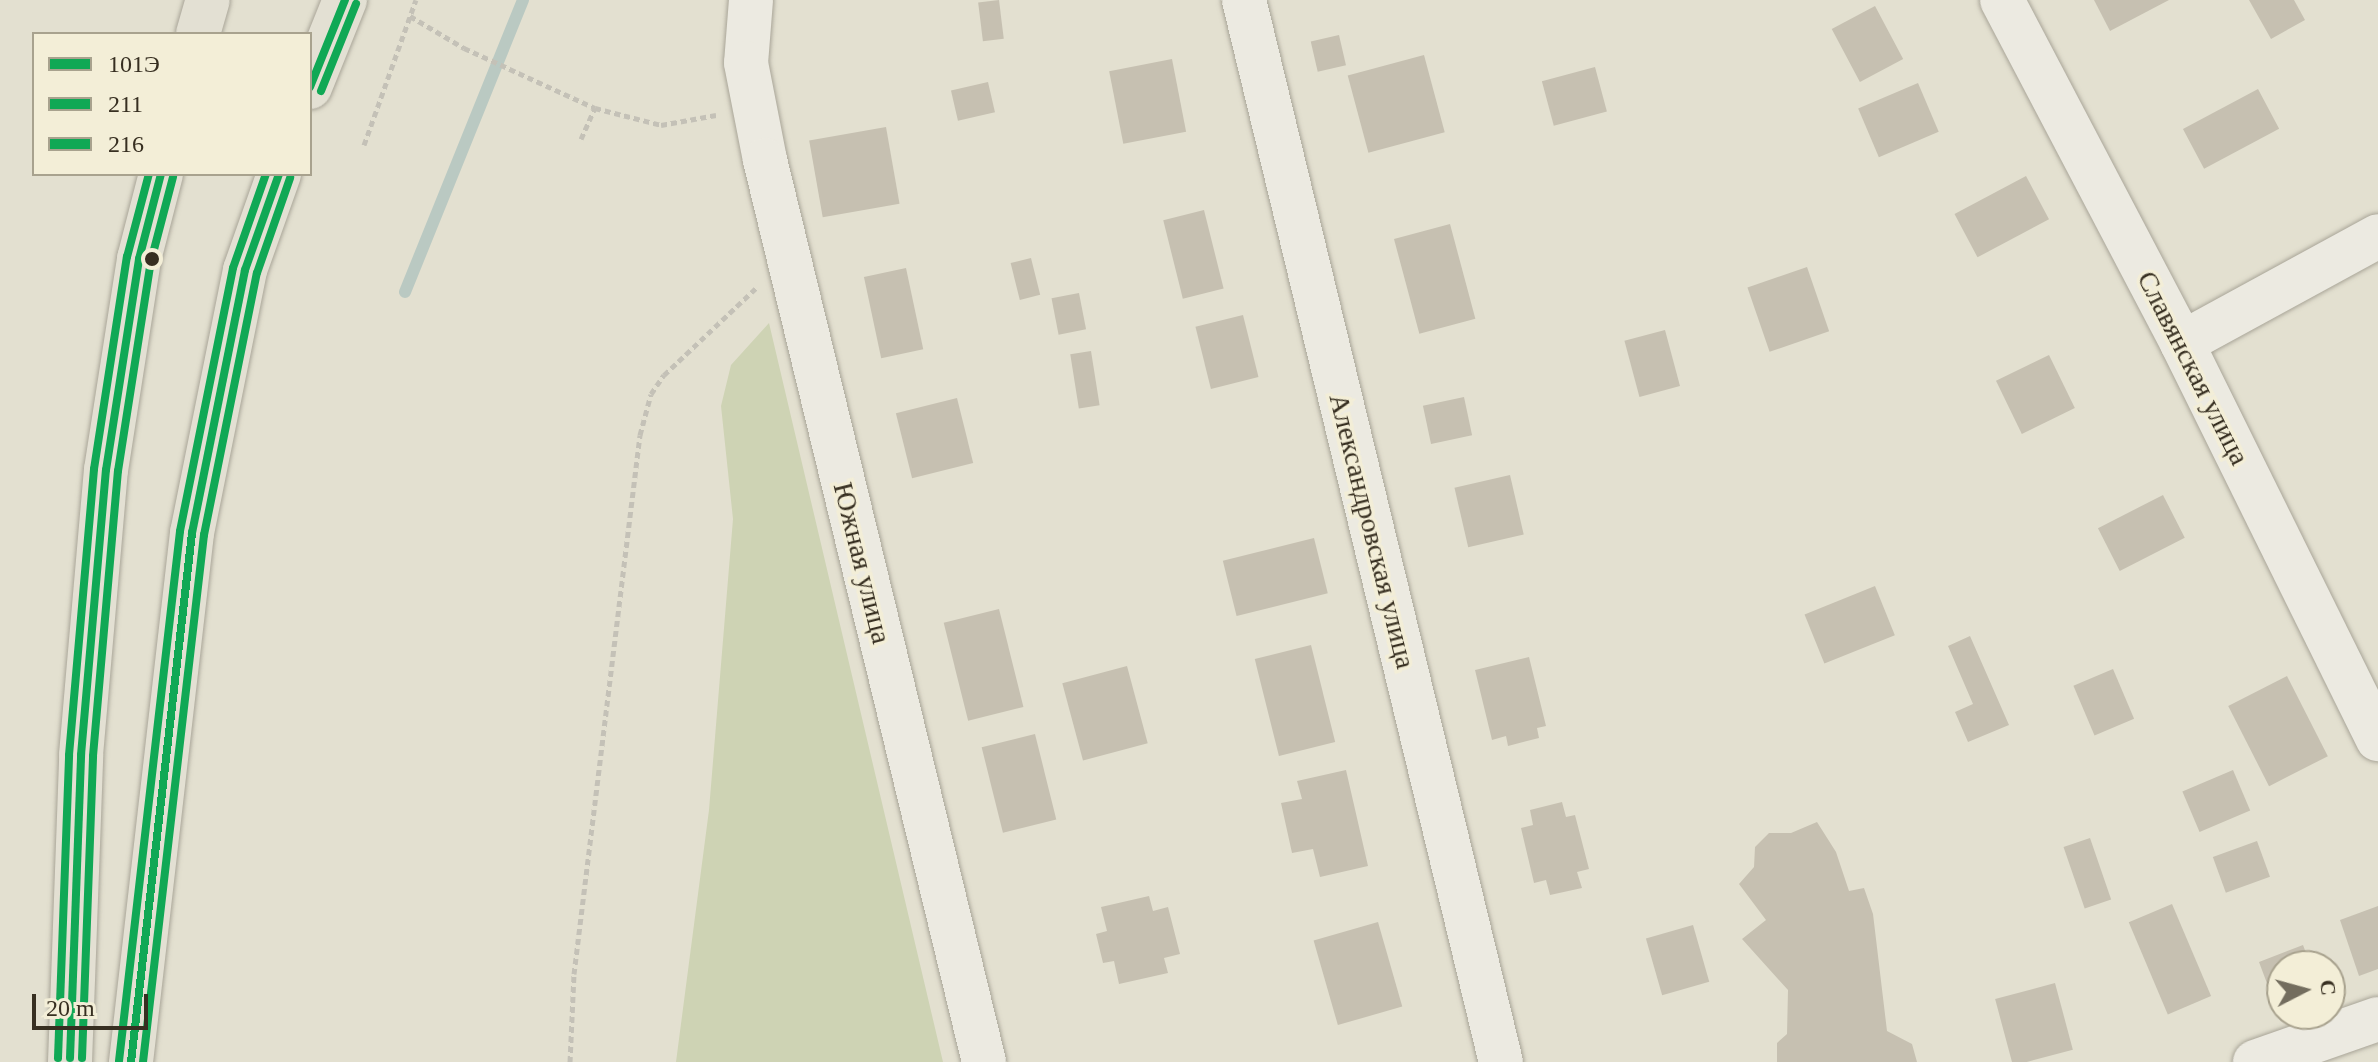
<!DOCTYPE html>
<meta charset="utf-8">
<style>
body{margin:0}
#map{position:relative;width:2378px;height:1062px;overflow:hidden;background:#e3e0d0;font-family:Georgia,serif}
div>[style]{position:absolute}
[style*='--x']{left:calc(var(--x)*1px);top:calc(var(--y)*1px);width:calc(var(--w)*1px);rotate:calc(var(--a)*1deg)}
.green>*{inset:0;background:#ced3b4}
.stream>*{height:12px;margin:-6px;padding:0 6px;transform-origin:6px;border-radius:6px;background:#bac9c2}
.building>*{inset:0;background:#c6c0b1;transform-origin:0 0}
.path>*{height:5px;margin-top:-2.5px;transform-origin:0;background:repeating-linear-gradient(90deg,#c4c1b7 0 6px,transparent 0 10px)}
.roads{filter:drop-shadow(0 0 2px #a9a598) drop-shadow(0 0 2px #a9a598)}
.minor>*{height:44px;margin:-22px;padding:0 22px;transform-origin:22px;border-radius:22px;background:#eceae1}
.major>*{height:44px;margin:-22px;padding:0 22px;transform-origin:22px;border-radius:22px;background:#e3e0d3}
.bus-1>*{height:8px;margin:-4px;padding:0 4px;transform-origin:4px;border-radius:4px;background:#10a855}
.bus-2>*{height:8px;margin:-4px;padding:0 4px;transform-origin:4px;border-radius:4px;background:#10a855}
.bus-3>*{height:8px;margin:-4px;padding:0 4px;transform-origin:4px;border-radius:4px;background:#10a855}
.dots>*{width:22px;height:22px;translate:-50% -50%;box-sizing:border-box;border:4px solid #f3eed7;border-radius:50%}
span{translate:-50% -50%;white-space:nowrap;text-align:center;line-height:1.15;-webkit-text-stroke:7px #f3eed7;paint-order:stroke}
.street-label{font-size:28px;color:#372f21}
.legend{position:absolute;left:32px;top:32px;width:280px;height:144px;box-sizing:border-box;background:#f3eed7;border:2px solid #a8a28e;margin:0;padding:10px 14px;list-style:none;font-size:24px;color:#372f21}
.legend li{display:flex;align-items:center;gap:16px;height:40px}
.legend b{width:40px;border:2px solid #a8a28e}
.north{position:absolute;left:2266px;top:950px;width:80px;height:80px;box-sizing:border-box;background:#f3eed7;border:2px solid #a8a28e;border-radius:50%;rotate:84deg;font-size:22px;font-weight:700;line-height:32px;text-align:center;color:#372f21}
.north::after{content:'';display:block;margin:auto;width:28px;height:36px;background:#736d5e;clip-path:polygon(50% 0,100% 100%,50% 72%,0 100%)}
.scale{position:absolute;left:32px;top:994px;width:116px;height:36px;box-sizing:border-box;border:4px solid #372f21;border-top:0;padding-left:10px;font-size:24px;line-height:28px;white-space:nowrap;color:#372f21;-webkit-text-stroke:6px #f3eed7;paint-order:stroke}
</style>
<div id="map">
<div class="green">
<i style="clip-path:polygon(769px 323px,943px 1062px,676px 1062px,709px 810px,733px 519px,721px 406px,731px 365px)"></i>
</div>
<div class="stream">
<i style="--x:405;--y:292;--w:315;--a:-68"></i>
</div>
<div class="building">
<i style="left:999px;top:0;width:39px;height:21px;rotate:83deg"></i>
<i style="clip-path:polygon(2094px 0,2169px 0,2110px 31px)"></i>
<i style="clip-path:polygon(2249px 0,2294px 0,2305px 20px,2271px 39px)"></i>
<i style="left:1875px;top:6px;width:60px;height:49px;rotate:62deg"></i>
<i style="left:1339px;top:35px;width:31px;height:29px;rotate:77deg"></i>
<i style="left:1424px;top:55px;width:80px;height:79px;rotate:75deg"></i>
<i style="left:1172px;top:59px;width:74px;height:64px;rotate:79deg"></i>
<i style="left:1595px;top:67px;width:46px;height:55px;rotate:75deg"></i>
<i style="left:988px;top:82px;width:31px;height:38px;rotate:77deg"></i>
<i style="left:1918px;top:83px;width:53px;height:65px;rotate:67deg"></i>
<i style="left:2258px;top:89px;width:45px;height:85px;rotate:62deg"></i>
<i style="left:886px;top:127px;width:78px;height:78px;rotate:80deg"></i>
<i style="left:2026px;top:176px;width:49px;height:81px;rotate:62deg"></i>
<i style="left:1204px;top:210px;width:81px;height:42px;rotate:76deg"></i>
<i style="left:1450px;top:224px;width:98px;height:58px;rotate:75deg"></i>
<i style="left:1031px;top:258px;width:38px;height:21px;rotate:76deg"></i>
<i style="left:1807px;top:267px;width:68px;height:63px;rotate:71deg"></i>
<i style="left:906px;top:268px;width:83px;height:43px;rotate:78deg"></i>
<i style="left:1079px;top:293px;width:37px;height:28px;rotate:79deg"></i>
<i style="left:1243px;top:315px;width:64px;height:49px;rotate:76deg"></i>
<i style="left:1665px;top:330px;width:58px;height:42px;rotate:75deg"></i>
<i style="left:1091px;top:351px;width:55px;height:21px;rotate:81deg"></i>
<i style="left:2049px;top:355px;width:59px;height:59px;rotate:64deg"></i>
<i style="left:1464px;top:397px;width:39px;height:42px;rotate:78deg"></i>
<i style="left:957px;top:398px;width:67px;height:63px;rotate:76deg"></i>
<i style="left:1510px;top:475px;width:61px;height:57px;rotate:77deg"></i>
<i style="left:2163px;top:495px;width:48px;height:73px;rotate:63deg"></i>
<i style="left:1314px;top:538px;width:57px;height:94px;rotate:76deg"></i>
<i style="left:1875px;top:586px;width:53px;height:76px;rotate:68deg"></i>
<i style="left:999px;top:609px;width:101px;height:57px;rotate:76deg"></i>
<i style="clip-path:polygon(1970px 636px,2009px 725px,1968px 742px,1955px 712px,1973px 704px,1948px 646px)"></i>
<i style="left:1311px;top:645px;width:100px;height:58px;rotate:76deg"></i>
<i style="clip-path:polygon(1529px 657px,1546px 726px,1537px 728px,1539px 738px,1508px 746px,1506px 736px,1492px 740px,1475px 670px)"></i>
<i style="left:1127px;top:666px;width:80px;height:67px;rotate:75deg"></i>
<i style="left:2113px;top:669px;width:54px;height:43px;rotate:67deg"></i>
<i style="left:2287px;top:676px;width:90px;height:66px;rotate:63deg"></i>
<i style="left:1035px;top:734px;width:88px;height:55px;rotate:76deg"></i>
<i style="clip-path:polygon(1346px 770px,1368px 866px,1320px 877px,1313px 849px,1292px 853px,1281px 803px,1302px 799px,1297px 781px)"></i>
<i style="left:2233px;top:770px;width:44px;height:55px;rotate:67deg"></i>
<i style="clip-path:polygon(1562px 802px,1566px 817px,1575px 815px,1589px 869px,1577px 872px,1582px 888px,1550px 895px,1546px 880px,1534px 883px,1521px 828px,1533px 825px,1530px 810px)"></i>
<i style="clip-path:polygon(1817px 822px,1836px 852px,1849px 891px,1864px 888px,1873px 914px,1887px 1031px,1912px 1044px,1917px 1062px,1777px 1062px,1777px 1043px,1787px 1034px,1788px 990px,1742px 939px,1766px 920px,1739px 884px,1754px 867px,1755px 847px,1769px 833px,1791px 833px)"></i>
<i style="left:2090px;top:838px;width:65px;height:28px;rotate:71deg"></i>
<i style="left:2257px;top:841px;width:38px;height:47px;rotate:70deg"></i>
<i style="clip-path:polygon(1149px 896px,1153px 911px,1168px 907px,1180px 954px,1164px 958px,1168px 973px,1119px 984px,1114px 961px,1103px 963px,1096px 934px,1107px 931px,1101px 907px)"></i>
<i style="left:2172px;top:904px;width:100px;height:47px;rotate:67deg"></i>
<i style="clip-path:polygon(2378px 906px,2378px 969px,2359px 976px,2340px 920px)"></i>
<i style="left:1378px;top:922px;width:88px;height:67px;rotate:74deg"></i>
<i style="left:1693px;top:925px;width:59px;height:49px;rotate:74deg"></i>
<i style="clip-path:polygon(2303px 945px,2311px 966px,2282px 966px,2282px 980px,2268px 986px,2259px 962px)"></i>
<i style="left:2055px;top:983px;width:69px;height:62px;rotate:75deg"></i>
</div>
<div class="path">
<i style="--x:410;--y:16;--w:63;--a:30.7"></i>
<i style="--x:464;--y:48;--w:144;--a:24.6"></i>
<i style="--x:595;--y:108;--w:68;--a:14.4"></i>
<i style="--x:661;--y:125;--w:56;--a:-10.3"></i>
<i style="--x:581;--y:139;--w:34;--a:-66"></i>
<i style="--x:364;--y:145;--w:154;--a:-70.3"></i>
<i style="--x:570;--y:1062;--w:88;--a:-87.4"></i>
<i style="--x:574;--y:974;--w:543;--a:-83.02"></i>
<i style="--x:640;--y:435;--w:42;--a:-75"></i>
<i style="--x:651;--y:394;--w:23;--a:-56"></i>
<i style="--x:664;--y:375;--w:127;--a:-43.4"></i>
</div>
<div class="roads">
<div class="minor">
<i style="--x:751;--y:0;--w:63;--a:94.5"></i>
<i style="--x:746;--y:63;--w:99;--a:78.9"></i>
<i style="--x:765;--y:160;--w:928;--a:76.35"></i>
<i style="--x:1244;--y:0;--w:1093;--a:76.4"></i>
<i style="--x:2002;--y:0;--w:387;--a:62.3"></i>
<i style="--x:2182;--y:343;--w:442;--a:63.7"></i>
<i style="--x:2182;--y:343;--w:223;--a:-28.6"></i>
<i style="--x:2255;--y:1062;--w:130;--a:-19.3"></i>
</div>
<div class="major">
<i style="--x:198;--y:34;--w:35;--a:-74"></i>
<i style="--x:310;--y:87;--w:94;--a:-68.1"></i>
<i style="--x:70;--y:1062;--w:307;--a:-87.9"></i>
<i style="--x:81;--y:755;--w:286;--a:-85"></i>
<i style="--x:106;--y:470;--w:214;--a:-81.1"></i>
<i style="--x:139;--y:259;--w:88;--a:-75.5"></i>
<i style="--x:131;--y:1062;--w:533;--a:-83.42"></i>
<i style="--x:192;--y:533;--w:268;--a:-78.6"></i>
<i style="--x:245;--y:270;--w:102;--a:-70.5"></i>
</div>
</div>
<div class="bus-1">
<i style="--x:310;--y:87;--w:94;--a:-68.1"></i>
<i style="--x:70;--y:1058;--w:303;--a:-87.9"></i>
<i style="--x:81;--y:755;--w:286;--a:-85"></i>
<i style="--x:106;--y:470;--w:214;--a:-81.1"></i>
<i style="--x:139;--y:259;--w:88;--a:-75.5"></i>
<i style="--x:131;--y:1062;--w:533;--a:-83.42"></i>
<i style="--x:192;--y:533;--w:268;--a:-78.6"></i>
<i style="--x:245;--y:270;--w:102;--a:-70.5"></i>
</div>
<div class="bus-2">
<i style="--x:321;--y:91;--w:94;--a:-68.1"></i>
<i style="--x:82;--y:1058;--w:302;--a:-87.9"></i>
<i style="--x:93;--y:756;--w:286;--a:-85"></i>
<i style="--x:118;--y:471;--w:213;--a:-81.1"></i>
<i style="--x:151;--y:261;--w:87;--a:-75.3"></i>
<i style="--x:143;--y:1062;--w:531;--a:-83.4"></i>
<i style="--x:204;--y:535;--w:267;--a:-78.6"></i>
<i style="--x:257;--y:273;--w:101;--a:-70.8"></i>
</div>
<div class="bus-3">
<i style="--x:58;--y:1058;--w:303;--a:-87.9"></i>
<i style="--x:69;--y:755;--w:287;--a:-85"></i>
<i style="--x:94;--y:469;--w:215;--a:-81.2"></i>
<i style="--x:127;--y:257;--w:86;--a:-75.2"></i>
<i style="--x:119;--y:1061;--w:533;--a:-83.43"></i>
<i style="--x:180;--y:531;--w:268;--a:-78.6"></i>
<i style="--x:233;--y:268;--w:100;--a:-70.7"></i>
</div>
<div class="dots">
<i style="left:152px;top:259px;background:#372f21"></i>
</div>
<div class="street-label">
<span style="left:2193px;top:368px;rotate:63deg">Славянская улица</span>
<span style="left:1372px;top:531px;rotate:76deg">Александровская улица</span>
<span style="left:862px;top:563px;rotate:76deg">Южная улица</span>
</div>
<ul class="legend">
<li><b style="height:10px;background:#10a855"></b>101Э</li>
<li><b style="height:10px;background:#10a855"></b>211</li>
<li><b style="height:10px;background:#10a855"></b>216</li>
</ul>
<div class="north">С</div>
<div class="scale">20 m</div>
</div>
